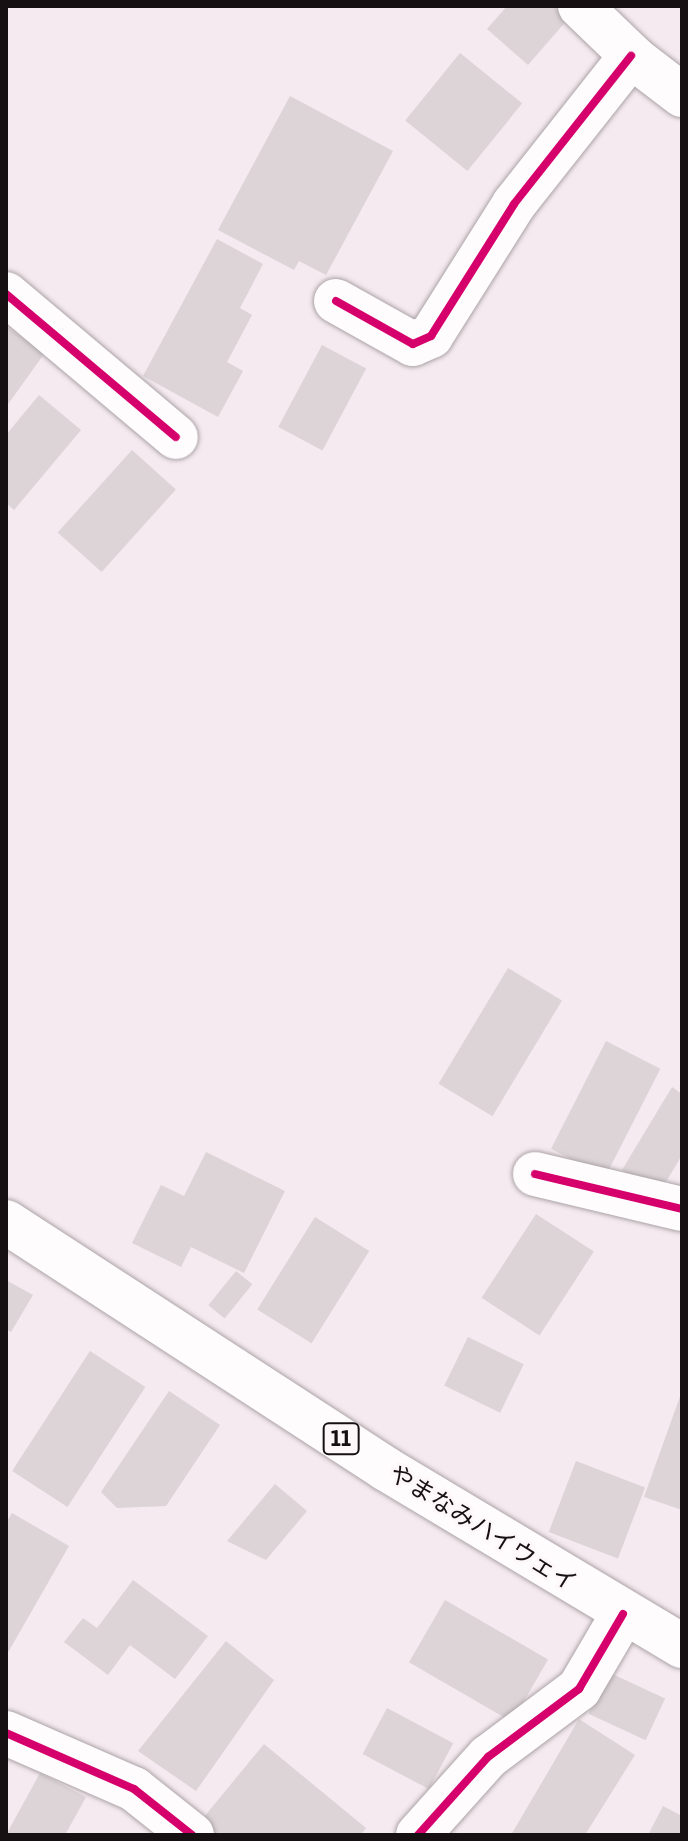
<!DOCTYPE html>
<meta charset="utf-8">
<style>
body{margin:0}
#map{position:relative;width:688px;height:1841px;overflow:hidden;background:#f5eaef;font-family:"Asap Condensed","Noto Sans JP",sans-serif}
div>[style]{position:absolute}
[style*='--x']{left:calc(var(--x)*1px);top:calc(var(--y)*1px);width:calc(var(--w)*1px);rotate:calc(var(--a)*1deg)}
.building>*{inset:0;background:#dcd4d7;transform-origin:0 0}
.roads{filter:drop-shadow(0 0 2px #aba3a7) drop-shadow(0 0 2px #aba3a7)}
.minor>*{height:44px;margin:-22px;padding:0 22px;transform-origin:22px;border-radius:22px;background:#fefcfd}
.major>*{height:44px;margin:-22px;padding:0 22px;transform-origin:22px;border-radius:22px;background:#fefcfd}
.cycleway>*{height:8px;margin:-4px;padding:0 4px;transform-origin:4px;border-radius:4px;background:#d6006c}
span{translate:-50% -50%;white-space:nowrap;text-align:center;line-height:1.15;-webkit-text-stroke:6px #fef7fa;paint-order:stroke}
.shield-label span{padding:2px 6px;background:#fef7fa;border:2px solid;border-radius:6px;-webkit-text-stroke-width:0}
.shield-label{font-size:22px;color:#161013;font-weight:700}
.street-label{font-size:24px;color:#161013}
.frame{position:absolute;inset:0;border:8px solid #161013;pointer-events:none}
</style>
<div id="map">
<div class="building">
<i style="clip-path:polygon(507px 6px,553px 6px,568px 19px,528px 65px,487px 29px)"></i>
<i style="left:460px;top:53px;width:80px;height:87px;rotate:39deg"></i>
<i style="clip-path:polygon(290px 96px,393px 151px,326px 275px,299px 261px,294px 270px,218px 230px)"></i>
<i style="clip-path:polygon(217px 239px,263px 264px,240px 308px,252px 315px,227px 362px,243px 371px,218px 417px,143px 376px)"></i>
<i style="clip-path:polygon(6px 326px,44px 354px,6px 407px)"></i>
<i style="left:322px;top:345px;width:50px;height:93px;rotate:28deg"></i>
<i style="clip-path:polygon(39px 395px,81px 430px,14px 510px,6px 503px,6px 435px)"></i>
<i style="left:132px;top:450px;width:59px;height:111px;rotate:42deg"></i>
<i style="left:508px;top:968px;width:63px;height:135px;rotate:31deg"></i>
<i style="left:606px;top:1041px;width:61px;height:121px;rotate:27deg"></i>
<i style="clip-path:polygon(672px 1087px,682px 1094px,682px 1155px,660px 1192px,622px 1170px)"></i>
<i style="clip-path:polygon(206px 1152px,285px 1191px,244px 1273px,191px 1247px,181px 1267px,132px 1243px,161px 1185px,184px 1196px)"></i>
<i style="left:536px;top:1214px;width:69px;height:100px;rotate:33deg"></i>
<i style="left:315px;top:1217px;width:64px;height:109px;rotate:32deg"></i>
<i style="left:236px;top:1271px;width:21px;height:44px;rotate:39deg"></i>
<i style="clip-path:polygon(6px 1280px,33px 1295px,11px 1332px,6px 1329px)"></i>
<i style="left:468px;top:1337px;width:62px;height:54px;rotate:26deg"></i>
<i style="left:90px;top:1351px;width:66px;height:143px;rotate:33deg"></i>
<i style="clip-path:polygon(169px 1391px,220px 1425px,166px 1506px,117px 1508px,101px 1492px)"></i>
<i style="clip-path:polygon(682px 1391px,682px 1510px,644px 1497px)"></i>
<i style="left:576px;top:1461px;width:74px;height:76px;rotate:21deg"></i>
<i style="clip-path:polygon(275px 1484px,307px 1511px,266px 1560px,227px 1541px)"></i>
<i style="clip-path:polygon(12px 1513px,69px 1546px,6px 1656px,6px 1523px)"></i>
<i style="clip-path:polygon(133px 1580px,208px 1636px,175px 1679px,130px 1645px,108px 1675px,64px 1642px,83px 1618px,97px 1628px)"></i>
<i style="left:445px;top:1600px;width:119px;height:72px;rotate:30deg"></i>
<i style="clip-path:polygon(226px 1641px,274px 1680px,196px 1791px,138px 1751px)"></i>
<i style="left:608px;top:1672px;width:63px;height:46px;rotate:25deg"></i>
<i style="left:387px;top:1708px;width:75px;height:52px;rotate:28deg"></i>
<i style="clip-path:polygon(579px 1719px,635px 1755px,585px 1835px,511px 1835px)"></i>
<i style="clip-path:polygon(264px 1744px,366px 1828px,361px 1835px,214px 1835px,199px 1823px)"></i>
<i style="clip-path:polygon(40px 1773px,86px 1797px,65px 1835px,6px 1835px)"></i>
<i style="clip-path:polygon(663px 1806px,682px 1816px,682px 1835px,648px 1835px)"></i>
</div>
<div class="roads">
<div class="minor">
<i style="--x:580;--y:6;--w:76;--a:43.9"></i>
<i style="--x:635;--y:59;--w:59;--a:37.5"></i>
<i style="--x:6;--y:294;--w:222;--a:40.1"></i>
<i style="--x:336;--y:301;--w:88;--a:29.2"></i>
<i style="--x:413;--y:344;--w:20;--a:-24"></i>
<i style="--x:431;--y:336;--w:156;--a:-57.8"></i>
<i style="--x:514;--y:204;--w:189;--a:-51.7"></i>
<i style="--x:535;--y:1174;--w:151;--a:13.4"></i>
<i style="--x:6;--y:1733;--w:140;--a:23.6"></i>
<i style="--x:134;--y:1789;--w:74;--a:38.4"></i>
<i style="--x:418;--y:1835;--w:105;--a:-48.1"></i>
<i style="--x:488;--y:1757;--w:114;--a:-36.8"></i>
<i style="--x:579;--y:1689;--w:87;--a:-59.6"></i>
</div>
<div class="major">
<i style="--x:6;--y:1222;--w:453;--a:33"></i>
<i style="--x:386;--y:1469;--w:345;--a:30.9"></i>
</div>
</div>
<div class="cycleway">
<i style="--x:6;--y:294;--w:222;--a:40.1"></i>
<i style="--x:336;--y:301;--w:88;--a:29.2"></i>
<i style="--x:413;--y:344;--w:20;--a:-24"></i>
<i style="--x:431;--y:336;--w:156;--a:-57.8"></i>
<i style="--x:514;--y:204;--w:189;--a:-51.7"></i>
<i style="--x:535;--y:1174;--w:151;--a:13.4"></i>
<i style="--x:6;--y:1733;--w:140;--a:23.6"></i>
<i style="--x:134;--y:1789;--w:74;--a:38.4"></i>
<i style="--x:418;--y:1835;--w:105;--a:-48.1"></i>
<i style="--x:488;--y:1757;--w:114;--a:-36.8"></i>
<i style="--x:579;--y:1689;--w:87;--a:-59.6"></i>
</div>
<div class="shield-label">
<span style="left:341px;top:1439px">11</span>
</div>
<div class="street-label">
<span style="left:483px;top:1528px;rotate:32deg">やまなみハイウェイ</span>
</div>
<div class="frame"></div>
</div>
